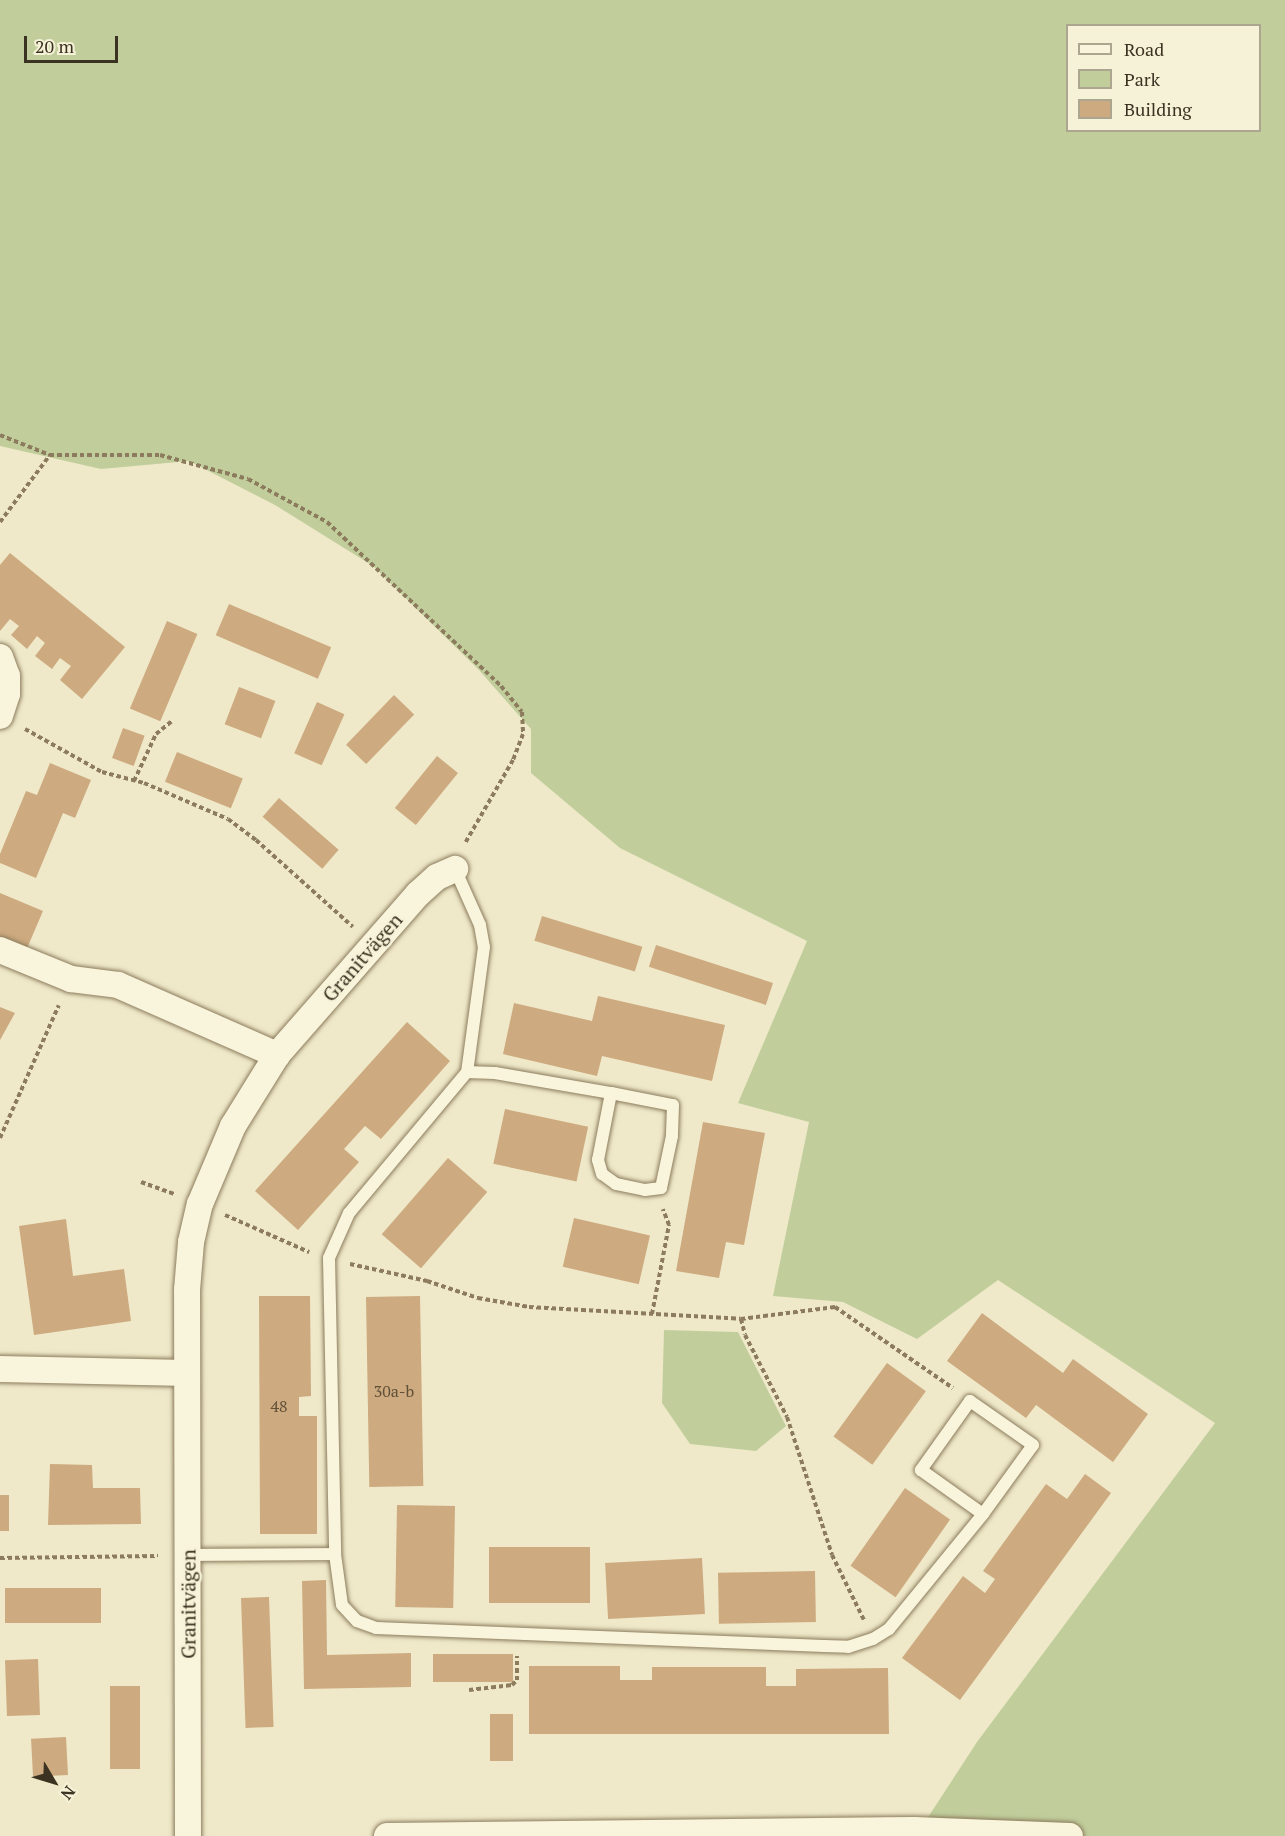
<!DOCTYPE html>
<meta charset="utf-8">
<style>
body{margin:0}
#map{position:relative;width:1285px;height:1836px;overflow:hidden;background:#efe9c9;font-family:"PT Serif",serif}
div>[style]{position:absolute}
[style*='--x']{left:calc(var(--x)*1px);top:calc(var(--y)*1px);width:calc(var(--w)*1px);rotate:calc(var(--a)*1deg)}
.green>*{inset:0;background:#c1ce9c}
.building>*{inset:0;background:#cdaa7f;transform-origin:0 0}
.path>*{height:4px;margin-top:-2px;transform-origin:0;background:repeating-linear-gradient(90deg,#8c7c5d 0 4.5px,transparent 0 7.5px)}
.roads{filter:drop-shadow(0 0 2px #8c7c5d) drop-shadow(0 0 2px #8c7c5d)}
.service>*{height:12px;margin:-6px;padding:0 6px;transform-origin:6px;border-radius:6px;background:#f9f4dc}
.minor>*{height:26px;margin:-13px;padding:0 13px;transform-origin:13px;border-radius:13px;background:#f9f4dc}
span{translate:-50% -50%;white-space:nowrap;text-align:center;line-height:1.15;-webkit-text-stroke:5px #f6f2d8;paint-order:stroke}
.number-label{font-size:16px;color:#605038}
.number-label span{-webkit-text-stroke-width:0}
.street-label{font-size:20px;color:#3c3221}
.legend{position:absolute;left:1066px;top:24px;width:195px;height:108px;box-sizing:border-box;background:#f6f2d8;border:2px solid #aca58f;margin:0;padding:8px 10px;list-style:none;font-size:18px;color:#3c3221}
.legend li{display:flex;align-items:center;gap:12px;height:30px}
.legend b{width:30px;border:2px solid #aca58f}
.north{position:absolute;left:24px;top:1752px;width:60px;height:60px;-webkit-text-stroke:4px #f6f2d8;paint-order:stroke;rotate:128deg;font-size:16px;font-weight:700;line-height:24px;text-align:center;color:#3c3221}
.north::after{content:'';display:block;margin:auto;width:21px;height:27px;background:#3c3221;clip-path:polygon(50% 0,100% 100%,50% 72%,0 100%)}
.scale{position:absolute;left:24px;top:36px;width:94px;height:27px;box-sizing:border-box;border:3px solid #3c3221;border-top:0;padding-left:8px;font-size:18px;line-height:21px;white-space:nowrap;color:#3c3221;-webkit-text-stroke:4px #f6f2d8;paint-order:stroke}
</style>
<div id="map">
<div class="green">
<i style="clip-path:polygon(evenodd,0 0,1285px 0,1285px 1836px,1045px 1836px,923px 1825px,977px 1742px,1215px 1423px,998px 1280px,917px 1339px,843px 1302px,773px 1296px,809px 1122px,738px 1103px,807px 941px,620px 848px,531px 773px,531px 729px,479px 670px,373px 566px,275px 505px,189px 461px,101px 469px,0 446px,0 0,1068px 26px,1260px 26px,1260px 130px,1068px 130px,1068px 26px)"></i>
<i style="clip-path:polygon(664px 1330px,738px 1332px,786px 1426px,756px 1451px,690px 1444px,662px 1403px)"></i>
</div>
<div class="building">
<i style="clip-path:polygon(10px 553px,125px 647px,82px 699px,60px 680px,71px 666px,60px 658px,52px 669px,35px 656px,45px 643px,37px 636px,27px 649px,11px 635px,19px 626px,10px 619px,0 631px,0 565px)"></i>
<i style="left:229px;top:604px;width:111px;height:34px;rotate:23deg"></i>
<i style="left:167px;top:621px;width:33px;height:95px;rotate:23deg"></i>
<i style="left:239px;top:687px;width:39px;height:40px;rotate:21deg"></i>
<i style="left:394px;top:695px;width:28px;height:69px;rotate:44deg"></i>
<i style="left:317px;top:702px;width:30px;height:56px;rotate:24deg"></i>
<i style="left:123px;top:728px;width:23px;height:32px;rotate:20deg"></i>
<i style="left:177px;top:752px;width:71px;height:32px;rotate:22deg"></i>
<i style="left:437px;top:756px;width:27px;height:67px;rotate:39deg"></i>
<i style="clip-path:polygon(50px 763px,91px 780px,75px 818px,63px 813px,36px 878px,0 863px,0 854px,26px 791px,37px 795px)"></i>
<i style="left:279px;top:798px;width:79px;height:25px;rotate:41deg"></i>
<i style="clip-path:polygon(0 893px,43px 911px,25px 953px,0 943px)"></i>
<i style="left:542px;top:916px;width:105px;height:26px;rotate:17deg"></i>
<i style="left:656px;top:945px;width:123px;height:23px;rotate:18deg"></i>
<i style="clip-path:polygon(598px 996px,725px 1025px,712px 1081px,602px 1056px,597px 1076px,503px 1054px,514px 1003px,592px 1021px)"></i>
<i style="clip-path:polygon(0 1007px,15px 1013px,0 1040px)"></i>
<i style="clip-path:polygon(407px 1022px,450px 1061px,381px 1139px,365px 1126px,344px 1149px,359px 1162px,298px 1230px,255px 1191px)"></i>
<i style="left:505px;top:1109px;width:85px;height:56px;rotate:12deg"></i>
<i style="clip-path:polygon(703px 1122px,765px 1133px,744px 1245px,726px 1242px,719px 1278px,676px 1271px)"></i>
<i style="left:448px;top:1158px;width:52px;height:101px;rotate:41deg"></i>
<i style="left:574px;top:1218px;width:78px;height:50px;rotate:13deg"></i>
<i style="clip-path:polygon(66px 1219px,73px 1276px,124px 1269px,131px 1321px,34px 1335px,19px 1226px)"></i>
<i style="clip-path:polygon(259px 1296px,310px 1296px,311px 1396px,299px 1397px,299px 1416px,317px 1416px,317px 1534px,260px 1534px)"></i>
<i style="left:420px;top:1296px;width:190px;height:54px;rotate:89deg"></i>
<i style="clip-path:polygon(982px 1313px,1063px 1373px,1073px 1359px,1148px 1414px,1113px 1462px,1036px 1405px,1026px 1418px,947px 1361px)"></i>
<i style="left:887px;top:1363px;width:48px;height:91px;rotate:36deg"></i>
<i style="clip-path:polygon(50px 1464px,92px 1465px,93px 1488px,140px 1488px,141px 1524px,48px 1525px)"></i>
<i style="clip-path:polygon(1085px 1474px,1111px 1493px,960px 1700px,902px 1658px,963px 1576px,985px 1593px,995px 1579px,983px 1571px,1046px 1484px,1067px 1499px)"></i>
<i style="left:905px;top:1488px;width:55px;height:95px;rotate:35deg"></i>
<i style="left:0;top:1495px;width:9px;height:36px"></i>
<i style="left:397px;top:1505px;width:58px;height:102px;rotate:1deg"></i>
<i style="left:489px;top:1547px;width:101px;height:56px"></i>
<i style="left:702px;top:1558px;width:56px;height:97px;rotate:87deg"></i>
<i style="left:815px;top:1571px;width:51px;height:97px;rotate:89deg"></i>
<i style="clip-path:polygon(326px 1580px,327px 1655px,411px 1653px,411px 1687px,304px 1689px,302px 1581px)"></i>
<i style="left:101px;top:1588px;width:35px;height:96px;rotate:90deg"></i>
<i style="left:269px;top:1597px;width:130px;height:28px;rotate:88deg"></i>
<i style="left:433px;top:1654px;width:80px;height:28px"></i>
<i style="left:38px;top:1659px;width:56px;height:33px;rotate:88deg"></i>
<i style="clip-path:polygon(529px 1666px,620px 1666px,620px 1680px,652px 1680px,652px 1667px,766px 1667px,766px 1686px,796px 1686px,796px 1669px,888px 1668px,889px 1734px,529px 1734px)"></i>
<i style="left:110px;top:1686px;width:30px;height:83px"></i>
<i style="left:490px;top:1714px;width:23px;height:47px"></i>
<i style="left:66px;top:1737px;width:38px;height:35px;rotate:87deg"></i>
</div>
<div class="path">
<i style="--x:0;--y:435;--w:54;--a:21.8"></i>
<i style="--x:50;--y:455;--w:110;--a:0"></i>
<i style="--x:160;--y:455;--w:91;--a:15.3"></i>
<i style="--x:248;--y:479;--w:90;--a:28.6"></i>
<i style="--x:327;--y:522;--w:239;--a:43.3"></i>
<i style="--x:501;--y:686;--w:33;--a:51"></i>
<i style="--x:522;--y:712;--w:22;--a:87"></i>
<i style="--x:523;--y:734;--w:28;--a:111"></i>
<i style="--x:513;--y:760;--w:96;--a:120"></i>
<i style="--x:0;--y:522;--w:84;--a:-53.3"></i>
<i style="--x:25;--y:729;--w:88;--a:29.2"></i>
<i style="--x:102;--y:772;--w:43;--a:14.7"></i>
<i style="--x:144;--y:783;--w:91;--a:23.2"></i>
<i style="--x:228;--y:819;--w:35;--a:37"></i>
<i style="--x:256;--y:840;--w:130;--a:41.9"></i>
<i style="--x:134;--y:781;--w:52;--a:-64.9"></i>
<i style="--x:156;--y:734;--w:22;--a:-39"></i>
<i style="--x:0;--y:1138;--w:145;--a:-66.1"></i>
<i style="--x:141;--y:1182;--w:35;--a:20"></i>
<i style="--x:225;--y:1215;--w:92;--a:23.8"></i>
<i style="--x:350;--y:1264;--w:79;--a:12.4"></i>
<i style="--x:427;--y:1281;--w:54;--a:18.4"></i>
<i style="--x:478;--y:1298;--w:52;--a:10"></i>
<i style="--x:529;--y:1307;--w:212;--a:3.2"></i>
<i style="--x:741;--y:1319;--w:95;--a:-7.3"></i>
<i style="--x:835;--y:1307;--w:143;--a:34.5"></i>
<i style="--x:652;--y:1314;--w:91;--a:-79.2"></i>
<i style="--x:669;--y:1225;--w:17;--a:-111"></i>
<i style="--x:741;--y:1319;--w:16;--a:76"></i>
<i style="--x:745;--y:1335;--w:92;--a:62.9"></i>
<i style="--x:787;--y:1417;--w:145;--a:71.9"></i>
<i style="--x:832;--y:1555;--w:72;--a:63.8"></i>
<i style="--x:0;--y:1558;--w:158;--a:-0.7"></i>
<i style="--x:469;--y:1690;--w:43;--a:-6.6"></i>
<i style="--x:512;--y:1685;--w:7;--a:-45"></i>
<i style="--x:517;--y:1680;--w:24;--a:-90"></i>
</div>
<div class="roads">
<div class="service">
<i style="--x:455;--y:869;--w:61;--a:65.9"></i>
<i style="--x:480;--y:925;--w:22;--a:80"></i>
<i style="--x:484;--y:947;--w:126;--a:97.7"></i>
<i style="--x:467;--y:1072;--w:184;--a:129.9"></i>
<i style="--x:349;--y:1213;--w:49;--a:114"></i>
<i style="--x:329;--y:1258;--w:296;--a:88.8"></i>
<i style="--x:335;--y:1554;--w:51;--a:82.2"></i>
<i style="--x:342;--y:1605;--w:22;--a:47"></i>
<i style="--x:357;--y:1621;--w:20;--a:20"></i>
<i style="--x:376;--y:1628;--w:448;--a:2.3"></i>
<i style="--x:824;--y:1646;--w:24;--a:2"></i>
<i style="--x:848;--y:1647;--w:26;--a:-18"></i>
<i style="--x:873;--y:1639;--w:19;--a:-32"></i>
<i style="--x:889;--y:1629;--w:149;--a:-50.7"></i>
<i style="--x:983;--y:1514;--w:85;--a:-54.1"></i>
<i style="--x:1033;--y:1445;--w:77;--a:-145.1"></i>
<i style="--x:970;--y:1401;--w:85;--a:125.4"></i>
<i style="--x:921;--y:1470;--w:76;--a:35.4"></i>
<i style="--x:467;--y:1072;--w:28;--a:2"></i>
<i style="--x:495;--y:1073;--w:118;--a:9.8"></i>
<i style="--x:611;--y:1093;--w:63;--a:11"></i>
<i style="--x:673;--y:1105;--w:31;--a:92"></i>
<i style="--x:672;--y:1136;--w:53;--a:101.9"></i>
<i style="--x:661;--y:1188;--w:16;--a:173"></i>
<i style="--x:645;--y:1190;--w:30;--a:-168"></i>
<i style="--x:616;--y:1184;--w:17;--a:-144"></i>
<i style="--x:602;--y:1174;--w:15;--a:-106"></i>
<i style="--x:598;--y:1160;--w:68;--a:-79"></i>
<i style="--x:188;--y:1555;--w:147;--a:-0.4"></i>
</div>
<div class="minor">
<i style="--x:0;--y:657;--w:20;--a:70"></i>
<i style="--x:7;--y:676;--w:18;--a:90"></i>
<i style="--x:7;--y:694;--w:23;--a:108"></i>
<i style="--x:0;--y:950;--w:77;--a:22.2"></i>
<i style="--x:71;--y:979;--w:47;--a:7.3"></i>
<i style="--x:118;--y:985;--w:174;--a:23.8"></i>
<i style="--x:0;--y:1369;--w:186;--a:1.2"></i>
<i style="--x:188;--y:1836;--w:546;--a:-90.1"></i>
<i style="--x:187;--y:1290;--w:48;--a:-85.2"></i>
<i style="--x:191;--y:1242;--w:39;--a:-77"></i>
<i style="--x:200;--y:1204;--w:85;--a:-67.1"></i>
<i style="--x:233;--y:1126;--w:84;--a:-58.2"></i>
<i style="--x:277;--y:1055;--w:214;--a:-48.8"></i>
<i style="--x:418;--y:894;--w:25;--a:-42"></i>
<i style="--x:437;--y:877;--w:20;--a:-24"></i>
<i style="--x:387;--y:1836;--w:527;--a:-0.65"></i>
<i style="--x:914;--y:1830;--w:156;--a:2.2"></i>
</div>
</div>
<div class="number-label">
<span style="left:394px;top:1391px">30a-b</span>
<span style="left:279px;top:1406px">48</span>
</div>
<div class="street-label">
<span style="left:362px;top:957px;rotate:-49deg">Granitvägen</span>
<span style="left:188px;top:1604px;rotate:-90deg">Granitvägen</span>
</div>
<ul class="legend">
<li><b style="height:8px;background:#f9f4dc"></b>Road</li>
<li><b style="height:16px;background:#c1ce9c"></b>Park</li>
<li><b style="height:16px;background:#cdaa7f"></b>Building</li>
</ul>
<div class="north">N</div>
<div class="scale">20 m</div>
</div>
